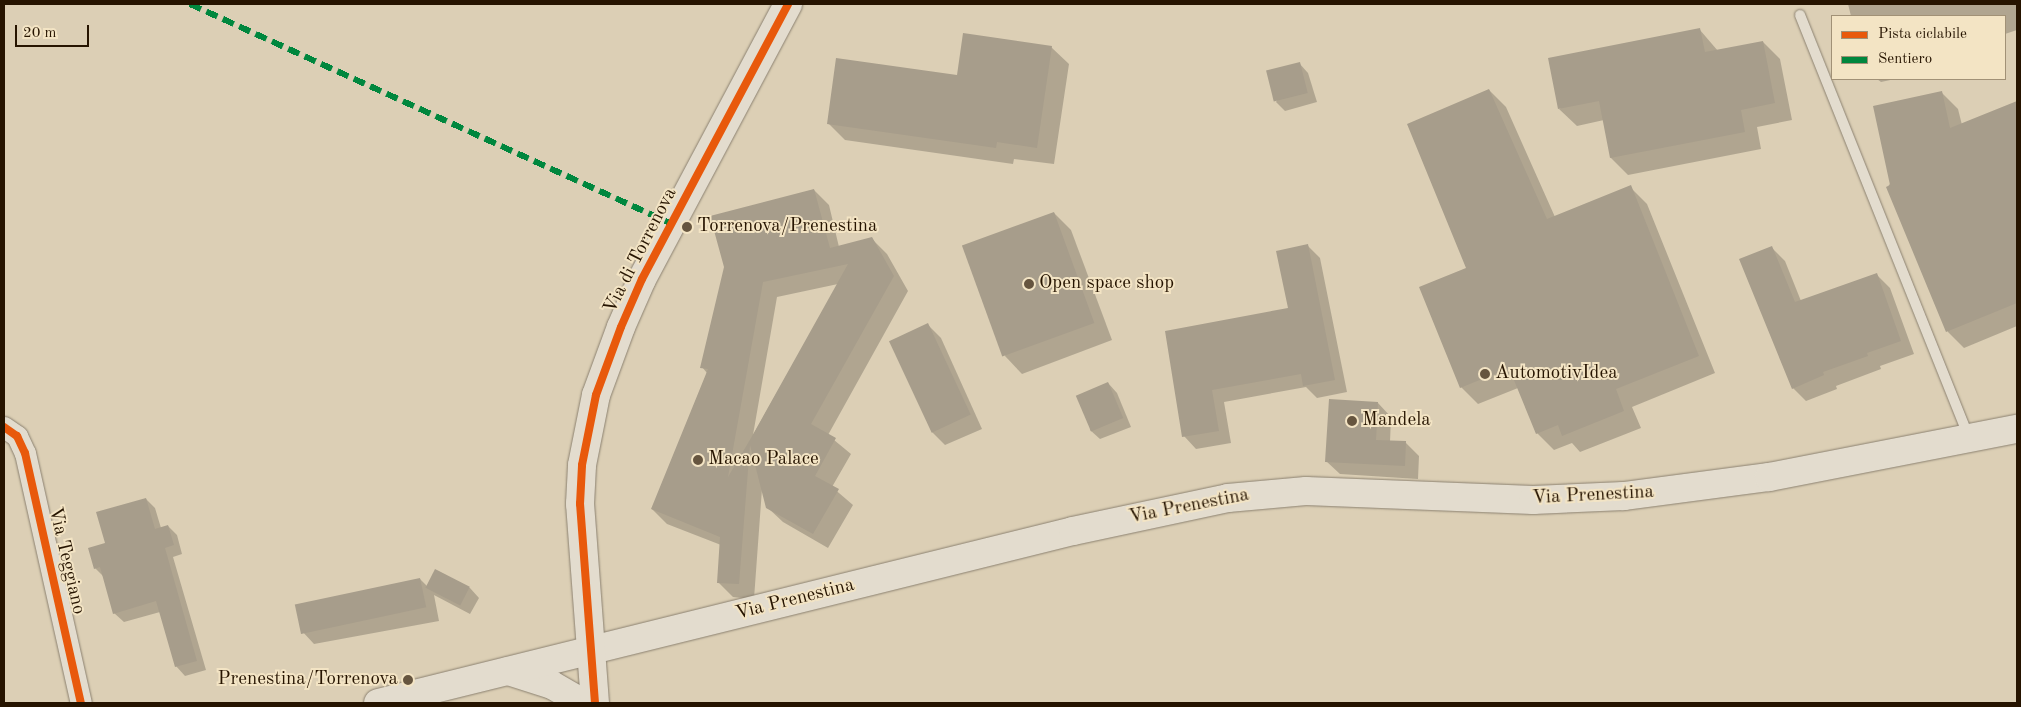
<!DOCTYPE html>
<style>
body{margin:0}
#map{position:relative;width:2021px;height:707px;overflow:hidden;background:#dccfb5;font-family:"Old Standard TT",serif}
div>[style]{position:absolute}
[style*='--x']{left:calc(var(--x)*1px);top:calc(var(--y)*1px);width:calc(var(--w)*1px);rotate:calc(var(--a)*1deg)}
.shadow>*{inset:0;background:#0003}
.building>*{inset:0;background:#a79d8b;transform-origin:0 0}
.roads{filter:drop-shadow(0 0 1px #8b8170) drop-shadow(0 0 1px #8b8170)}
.lane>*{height:10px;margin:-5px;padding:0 5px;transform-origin:5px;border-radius:5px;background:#e3dcce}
.street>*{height:21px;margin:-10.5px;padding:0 10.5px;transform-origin:10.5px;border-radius:10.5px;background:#e3dcce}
.secondary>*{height:28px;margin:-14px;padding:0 14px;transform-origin:14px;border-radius:14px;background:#e3dcce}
.quiet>*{height:6px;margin-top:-3px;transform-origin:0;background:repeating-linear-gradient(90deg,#00873e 0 12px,transparent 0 18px)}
.cycleway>*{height:8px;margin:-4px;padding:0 4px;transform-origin:4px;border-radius:4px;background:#e8590c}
.dots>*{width:14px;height:14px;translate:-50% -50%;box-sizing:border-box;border:2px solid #f3e4c4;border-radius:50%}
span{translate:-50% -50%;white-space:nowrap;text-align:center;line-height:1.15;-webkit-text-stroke:4px #f3e4c4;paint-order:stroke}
.poi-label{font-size:19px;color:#261400}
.left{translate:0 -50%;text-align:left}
.right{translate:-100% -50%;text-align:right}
.street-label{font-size:19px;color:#261400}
.frame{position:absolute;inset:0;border:5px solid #261400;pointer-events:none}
.legend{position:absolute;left:1831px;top:15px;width:175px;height:65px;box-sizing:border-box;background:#f3e4c4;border:1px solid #a19176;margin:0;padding:6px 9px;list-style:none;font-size:15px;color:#261400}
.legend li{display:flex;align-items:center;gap:10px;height:25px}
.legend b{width:25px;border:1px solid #a19176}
.scale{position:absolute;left:15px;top:25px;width:74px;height:22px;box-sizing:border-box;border:2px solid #261400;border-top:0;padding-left:6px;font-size:15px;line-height:18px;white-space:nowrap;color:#261400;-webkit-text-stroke:4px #f3e4c4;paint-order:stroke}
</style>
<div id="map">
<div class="shadow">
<i style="clip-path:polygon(1848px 4px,2017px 4px,2017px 30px,2005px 34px,2005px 16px,1851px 16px)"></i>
<i style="clip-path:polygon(1700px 30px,1718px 51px,1763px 42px,1780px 59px,1792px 120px,1757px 127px,1761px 149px,1628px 175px,1611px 158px,1604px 120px,1577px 126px,1559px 109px)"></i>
<i style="clip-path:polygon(1051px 47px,1069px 64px,1054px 164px,1014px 159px,1013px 164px,845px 140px,828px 123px)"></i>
<i style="clip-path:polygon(1299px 63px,1308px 73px,1317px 102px,1285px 111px,1276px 102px)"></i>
<i style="clip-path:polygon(1877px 79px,1895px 79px,1881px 82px)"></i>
<i style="clip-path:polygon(1489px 90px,1506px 107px,1555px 217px,1630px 187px,1647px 204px,1715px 373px,1632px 407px,1641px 428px,1580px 452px,1572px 443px,1554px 450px,1537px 433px,1518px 388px,1478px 404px,1461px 387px,1468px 269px)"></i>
<i style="clip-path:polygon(1942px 93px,1958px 109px,1962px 125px,2017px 102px,2017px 326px,1964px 348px,1948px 332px,1888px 187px)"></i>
<i style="clip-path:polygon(evenodd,814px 190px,829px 205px,839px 247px,872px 239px,887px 254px,908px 291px,828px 435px,851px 454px,832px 487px,853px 505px,828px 548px,783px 522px,767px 507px,762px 489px,754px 599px,733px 597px,718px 582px,721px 545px,667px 524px,652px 509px,707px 373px,702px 367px,814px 190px,838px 284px,753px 435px,777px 297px,838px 284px)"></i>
<i style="clip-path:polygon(1054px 213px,1071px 230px,1112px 340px,1022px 374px,1005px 356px)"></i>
<i style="clip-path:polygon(1308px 246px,1320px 258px,1347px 392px,1317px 398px,1306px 387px,1224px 402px,1231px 443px,1196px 449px,1184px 436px,1166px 332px,1289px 309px)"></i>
<i style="clip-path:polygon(1772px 248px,1785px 261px,1801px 301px,1876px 274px,1890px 288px,1914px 354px,1880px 366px,1881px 369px,1836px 386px,1837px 389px,1806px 401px,1793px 388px)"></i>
<i style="clip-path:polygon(928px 325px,941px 338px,982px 429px,945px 445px,932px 432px,891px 341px)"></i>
<i style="clip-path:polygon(1108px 383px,1117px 393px,1131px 427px,1100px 439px,1090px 430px)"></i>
<i style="clip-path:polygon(1378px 403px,1391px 417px,1390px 442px,1406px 443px,1419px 456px,1418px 479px,1340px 474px,1326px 461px)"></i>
<i style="clip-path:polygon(146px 499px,155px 508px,161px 528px,168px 526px,177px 535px,182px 554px,173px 557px,206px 670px,185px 676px,176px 666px,160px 612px,124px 622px,114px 613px,104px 577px,95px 568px,107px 544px)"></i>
<i style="clip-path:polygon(436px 570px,470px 588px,479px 598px,470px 614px,434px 595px,439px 621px,314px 644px,301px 630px,420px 579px,427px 586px)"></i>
</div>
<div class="building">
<i style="clip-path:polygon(1700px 28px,1705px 52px,1763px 41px,1775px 103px,1741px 110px,1745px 132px,1610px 158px,1599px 101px,1558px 109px,1548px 58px)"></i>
<i style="clip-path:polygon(963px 33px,1052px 46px,1037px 148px,997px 142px,996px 148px,827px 124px,836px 58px,957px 75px)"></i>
<i style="left:1300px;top:62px;width:32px;height:35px;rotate:76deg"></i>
<i style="clip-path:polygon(1489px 89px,1547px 219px,1631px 185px,1699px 356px,1616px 389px,1624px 411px,1562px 436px,1558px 425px,1536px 434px,1509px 368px,1460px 388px,1419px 287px,1466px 268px,1407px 124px)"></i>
<i style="clip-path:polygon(1942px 91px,1950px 128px,2017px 101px,2017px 303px,1946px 332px,1886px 187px,1890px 185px,1873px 106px)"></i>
<i style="clip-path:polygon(evenodd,814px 189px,830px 248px,872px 237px,894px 276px,811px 424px,836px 438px,815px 476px,839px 489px,813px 534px,766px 508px,750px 445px,739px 584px,717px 583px,720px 537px,651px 509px,708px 369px,700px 368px,724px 267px,710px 216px,814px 189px,848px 264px,751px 438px,728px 477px,763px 282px,848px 264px)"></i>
<i style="left:1054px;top:212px;width:118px;height:98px;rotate:70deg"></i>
<i style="clip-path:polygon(1308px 244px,1335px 380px,1303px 386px,1301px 374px,1212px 390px,1219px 431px,1182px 437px,1165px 331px,1288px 308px,1276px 251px)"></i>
<i style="clip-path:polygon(1772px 246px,1795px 302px,1877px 273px,1901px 341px,1867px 353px,1868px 356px,1823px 372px,1824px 375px,1792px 389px,1739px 259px)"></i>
<i style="left:928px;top:323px;width:101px;height:43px;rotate:65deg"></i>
<i style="left:1108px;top:382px;width:39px;height:35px;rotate:67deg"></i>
<i style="clip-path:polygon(1329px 399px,1378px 402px,1376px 440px,1406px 441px,1405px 466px,1325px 462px)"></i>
<i style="clip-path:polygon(146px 498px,155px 529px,168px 525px,174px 545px,165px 548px,197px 661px,175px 667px,156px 601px,113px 614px,100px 567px,94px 569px,88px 548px,105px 543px,96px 512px)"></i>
<i style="left:435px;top:569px;width:39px;height:21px;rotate:27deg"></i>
<i style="left:420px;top:578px;width:30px;height:128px;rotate:78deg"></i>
</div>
<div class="roads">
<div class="lane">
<i style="--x:1800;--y:15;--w:453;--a:68.2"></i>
</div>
<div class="street">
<i style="--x:4;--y:427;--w:16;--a:35"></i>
<i style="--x:17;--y:436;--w:19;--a:65"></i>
<i style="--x:25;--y:453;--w:256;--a:77.4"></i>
</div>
<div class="secondary">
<i style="--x:508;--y:671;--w:46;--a:17.7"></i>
<i style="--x:552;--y:685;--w:36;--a:30"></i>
<i style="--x:378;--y:703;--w:716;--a:-13.9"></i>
<i style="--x:1073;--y:531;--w:158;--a:-12"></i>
<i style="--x:1228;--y:498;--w:78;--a:-5.1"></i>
<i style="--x:1306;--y:491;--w:227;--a:2.3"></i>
<i style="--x:1533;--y:500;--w:91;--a:-2.5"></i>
<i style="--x:1624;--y:496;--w:146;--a:-7.5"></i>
<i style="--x:1769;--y:477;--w:253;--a:-11"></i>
<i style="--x:595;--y:703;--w:200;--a:-94.3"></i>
<i style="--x:580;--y:504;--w:39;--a:-87"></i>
<i style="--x:582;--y:465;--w:71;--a:-78.7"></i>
<i style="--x:596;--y:395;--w:72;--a:-69.8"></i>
<i style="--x:621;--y:327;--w:52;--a:-66.4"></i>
<i style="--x:642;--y:279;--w:311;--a:-62"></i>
</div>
</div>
<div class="quiet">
<i style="--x:190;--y:4;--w:530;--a:24.53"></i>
</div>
<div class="cycleway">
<i style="--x:4;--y:427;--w:16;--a:35"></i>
<i style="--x:17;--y:436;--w:19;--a:65"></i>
<i style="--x:25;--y:453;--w:256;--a:77.4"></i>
<i style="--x:595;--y:703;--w:200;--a:-94.3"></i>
<i style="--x:580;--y:504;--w:39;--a:-87"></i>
<i style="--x:582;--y:465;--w:71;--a:-78.7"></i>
<i style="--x:596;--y:395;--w:72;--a:-69.8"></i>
<i style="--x:621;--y:327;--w:52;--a:-66.4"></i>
<i style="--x:642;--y:279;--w:311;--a:-62"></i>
</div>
<div class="dots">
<i style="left:687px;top:227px;background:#66553f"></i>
<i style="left:1029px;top:284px;background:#66553f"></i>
<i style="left:1485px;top:374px;background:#66553f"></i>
<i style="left:1352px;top:421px;background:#66553f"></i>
<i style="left:698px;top:460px;background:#66553f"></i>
<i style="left:408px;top:680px;background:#66553f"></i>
</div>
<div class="poi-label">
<span class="left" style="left:697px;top:227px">Torrenova/Prenestina</span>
<span class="left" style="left:1039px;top:284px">Open space shop</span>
<span class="left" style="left:1495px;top:374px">AutomotivIdea</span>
<span class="left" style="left:1362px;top:421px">Mandela</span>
<span class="left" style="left:708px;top:460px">Macao Palace</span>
<span class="right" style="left:398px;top:680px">Prenestina/Torrenova</span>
</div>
<div class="street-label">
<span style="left:641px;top:251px;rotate:-63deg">Via di Torrenova</span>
<span style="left:1593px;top:496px;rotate:-3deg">Via Prenestina</span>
<span style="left:1189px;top:507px;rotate:-11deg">Via Prenestina</span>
<span style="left:66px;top:561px;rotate:77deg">Via Teggiano</span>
<span style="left:795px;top:600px;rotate:-14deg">Via Prenestina</span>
</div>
<div class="frame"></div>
<ul class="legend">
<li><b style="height:6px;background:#e8590c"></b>Pista ciclabile</li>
<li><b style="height:6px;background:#00873e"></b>Sentiero</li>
</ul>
<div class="scale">20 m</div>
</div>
